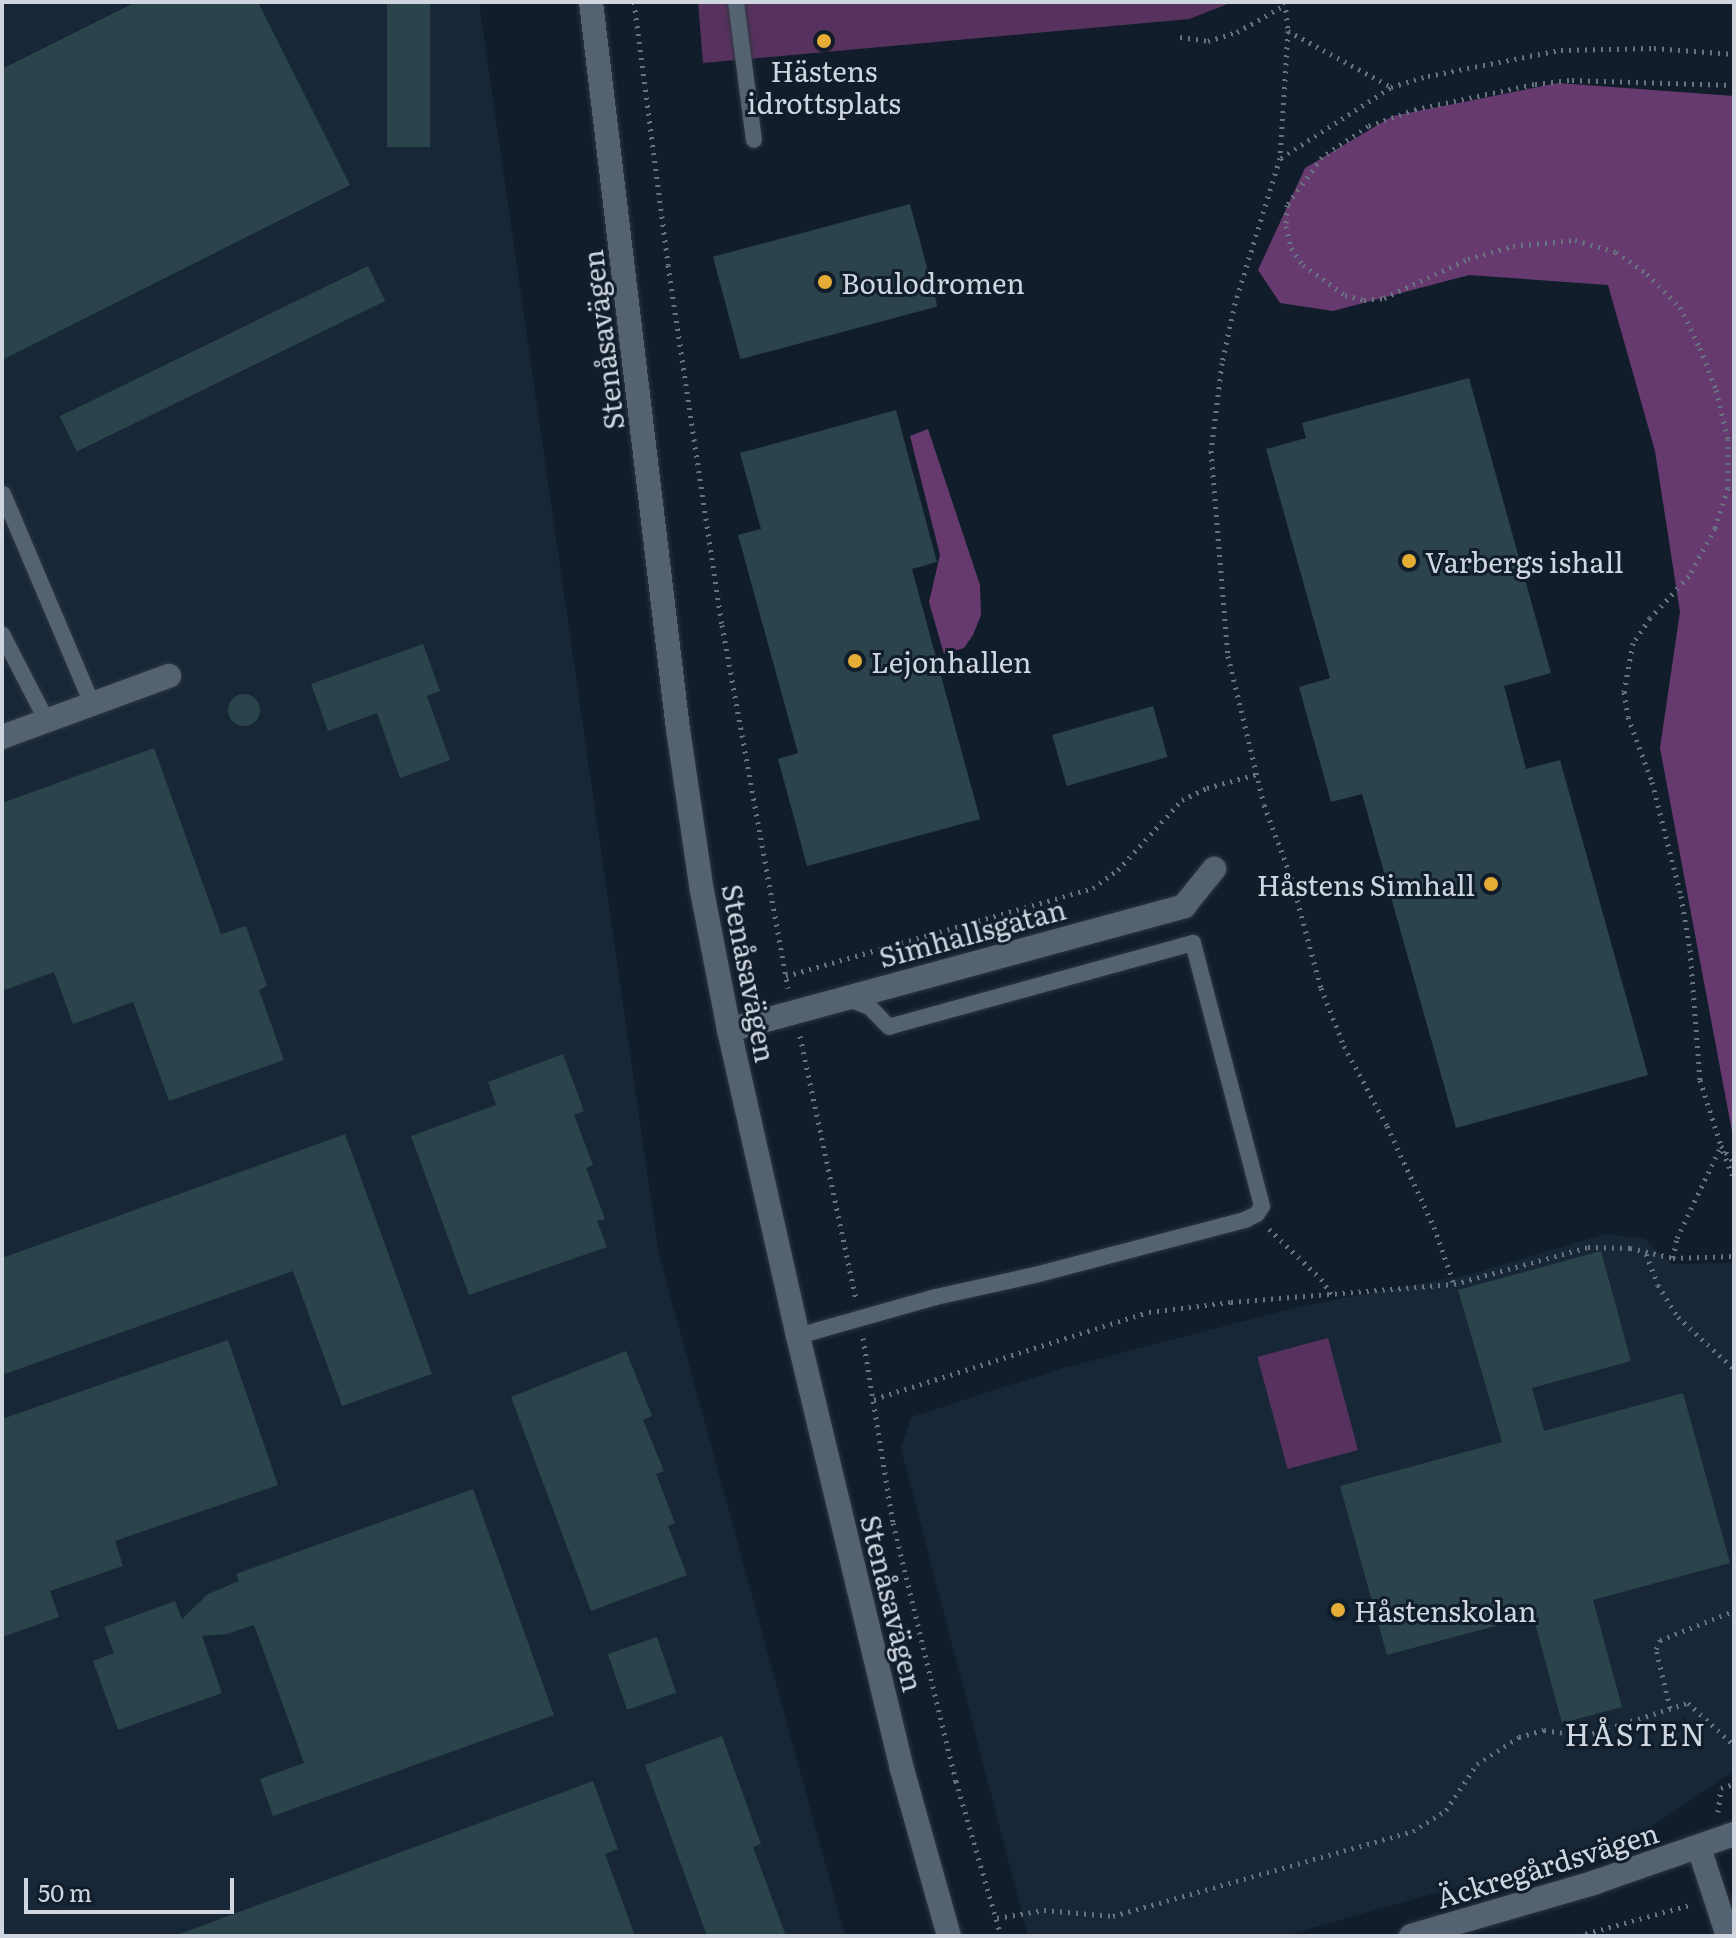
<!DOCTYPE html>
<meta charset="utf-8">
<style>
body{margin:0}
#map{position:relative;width:1736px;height:1938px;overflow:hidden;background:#111d2b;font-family:Literata,serif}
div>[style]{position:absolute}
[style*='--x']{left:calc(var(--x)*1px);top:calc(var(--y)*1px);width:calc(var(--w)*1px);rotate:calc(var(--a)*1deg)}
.built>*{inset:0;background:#172738}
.green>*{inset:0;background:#58325e;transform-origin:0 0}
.forest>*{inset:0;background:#673a6f}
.building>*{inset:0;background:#2b434a;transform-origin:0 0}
.round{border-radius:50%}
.path>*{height:5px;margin-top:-2.5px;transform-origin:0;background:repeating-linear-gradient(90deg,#69737f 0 2px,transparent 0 8px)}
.roads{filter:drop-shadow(0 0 2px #2e3540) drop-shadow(0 0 2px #2e3540)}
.service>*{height:16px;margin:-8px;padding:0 8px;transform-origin:8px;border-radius:8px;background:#546272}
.minor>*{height:24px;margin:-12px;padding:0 12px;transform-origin:12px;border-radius:12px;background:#546272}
.tertiary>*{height:24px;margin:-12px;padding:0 12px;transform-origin:12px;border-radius:12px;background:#546272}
.dots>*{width:22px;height:22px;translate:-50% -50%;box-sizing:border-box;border:4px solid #111d2b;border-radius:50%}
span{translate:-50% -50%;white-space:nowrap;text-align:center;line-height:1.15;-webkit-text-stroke:6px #111d2b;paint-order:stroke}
.poi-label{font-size:28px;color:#cfd6e0}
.left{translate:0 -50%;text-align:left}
.right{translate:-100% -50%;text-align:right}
.street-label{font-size:28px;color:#cfd6e0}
.neighbourhood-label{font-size:30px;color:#cfd6e0;letter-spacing:2px}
.frame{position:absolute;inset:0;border:4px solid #cfd6e0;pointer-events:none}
.scale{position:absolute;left:24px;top:1878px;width:210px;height:36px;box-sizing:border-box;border:4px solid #cfd6e0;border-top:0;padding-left:10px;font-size:24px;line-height:28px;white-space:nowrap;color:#cfd6e0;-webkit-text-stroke:6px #111d2b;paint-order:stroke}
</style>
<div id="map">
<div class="built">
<i style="clip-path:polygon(2px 2px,479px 2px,659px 1255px,845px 1936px,2px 1936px)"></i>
<i style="clip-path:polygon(1605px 1234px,1645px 1239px,1671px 1264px,1734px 1263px,1734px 1771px,1636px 1837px,1283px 1936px,1028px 1936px,901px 1448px,911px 1417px,1063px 1368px,1306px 1305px,1472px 1274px)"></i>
</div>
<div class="green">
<i style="clip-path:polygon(698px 2px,1233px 2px,1189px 19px,703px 63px)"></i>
<i style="left:1328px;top:1338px;width:116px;height:73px;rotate:75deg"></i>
</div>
<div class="forest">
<i style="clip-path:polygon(1558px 83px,1734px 96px,1734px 1142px,1660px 748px,1680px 612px,1655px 451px,1608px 285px,1469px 275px,1333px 311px,1280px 303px,1258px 270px,1305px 168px,1393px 116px)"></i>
<i style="clip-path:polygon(928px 429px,980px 585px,981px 615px,973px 635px,964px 648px,944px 654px,929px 602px,940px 555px,910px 436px)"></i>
</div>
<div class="building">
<i style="clip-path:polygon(136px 2px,258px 2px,350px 185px,2px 360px,2px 69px)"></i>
<i style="left:387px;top:2px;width:43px;height:145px"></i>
<i style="left:910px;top:204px;width:106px;height:204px;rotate:75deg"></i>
<i style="left:368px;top:266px;width:39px;height:343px;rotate:64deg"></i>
<i style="clip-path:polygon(1469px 378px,1551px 673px,1504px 686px,1526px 769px,1560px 760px,1648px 1075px,1456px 1128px,1362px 794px,1331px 802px,1299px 687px,1330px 678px,1266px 449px,1306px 438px,1302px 423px)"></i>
<i style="clip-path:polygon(896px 410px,937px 562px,912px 569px,980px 819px,807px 866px,778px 759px,798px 753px,738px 535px,761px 529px,740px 453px)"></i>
<i style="clip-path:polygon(423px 644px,440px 691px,427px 696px,450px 760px,400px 778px,377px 713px,328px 731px,311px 684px)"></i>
<i class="round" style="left:228px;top:694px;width:32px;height:32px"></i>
<i style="left:1153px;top:706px;width:53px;height:105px;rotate:74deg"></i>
<i style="clip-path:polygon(154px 748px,221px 934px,246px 926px,267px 986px,259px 990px,284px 1060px,169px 1101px,133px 1002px,73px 1024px,54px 972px,2px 991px,2px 803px)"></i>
<i style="clip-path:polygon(563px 1054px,584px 1111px,574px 1115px,593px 1165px,586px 1168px,605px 1219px,597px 1221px,607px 1247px,469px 1295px,411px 1136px,496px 1105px,488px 1082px)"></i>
<i style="clip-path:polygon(345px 1134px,432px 1374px,342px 1406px,293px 1271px,2px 1375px,2px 1258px)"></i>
<i style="clip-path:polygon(1601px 1251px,1631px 1361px,1532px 1388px,1544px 1431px,1683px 1393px,1730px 1563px,1593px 1600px,1622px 1707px,1562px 1723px,1533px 1616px,1387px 1655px,1340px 1486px,1502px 1442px,1458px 1290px)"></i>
<i style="clip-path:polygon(228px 1340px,278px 1485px,115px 1541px,123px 1566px,50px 1591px,59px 1617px,2px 1637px,2px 1419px)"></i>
<i style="clip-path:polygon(626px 1351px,652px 1416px,643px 1420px,664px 1471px,656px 1474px,675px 1523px,668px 1526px,687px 1575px,591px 1611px,511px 1397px)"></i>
<i style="clip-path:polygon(473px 1489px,554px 1715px,273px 1816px,260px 1779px,304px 1763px,254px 1625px,227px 1634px,202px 1636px,222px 1693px,118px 1730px,93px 1661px,114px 1653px,104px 1627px,175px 1601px,182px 1619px,208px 1594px,239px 1581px,236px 1574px)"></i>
<i style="left:657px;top:1637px;width:59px;height:52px;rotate:71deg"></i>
<i style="clip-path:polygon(722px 1736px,761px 1844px,753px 1847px,786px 1936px,707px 1936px,645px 1765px)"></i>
<i style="clip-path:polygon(593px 1781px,618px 1849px,605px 1854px,635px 1936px,174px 1936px)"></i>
</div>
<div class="path">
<i style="--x:634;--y:2;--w:265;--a:82.6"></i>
<i style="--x:668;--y:265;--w:364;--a:81.5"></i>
<i style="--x:722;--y:625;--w:369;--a:79.7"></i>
<i style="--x:1285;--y:2;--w:29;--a:84"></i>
<i style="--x:1288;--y:31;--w:127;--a:93.6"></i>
<i style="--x:1280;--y:158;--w:152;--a:107.2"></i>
<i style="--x:1235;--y:303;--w:61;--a:102.2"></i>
<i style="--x:1222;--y:363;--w:89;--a:97.1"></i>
<i style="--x:1211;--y:451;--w:206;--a:85.3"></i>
<i style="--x:1228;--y:656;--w:153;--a:76.4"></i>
<i style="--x:1264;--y:805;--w:77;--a:69.4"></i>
<i style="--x:1291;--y:877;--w:115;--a:74.9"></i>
<i style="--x:1321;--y:988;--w:62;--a:68.4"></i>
<i style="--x:1344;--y:1046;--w:91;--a:61.7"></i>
<i style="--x:1387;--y:1126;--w:111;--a:65"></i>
<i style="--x:1434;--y:1227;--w:60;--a:70.7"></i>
<i style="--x:1288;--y:31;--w:117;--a:28.5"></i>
<i style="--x:1180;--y:37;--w:28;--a:8"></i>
<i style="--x:1208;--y:41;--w:30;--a:-17"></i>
<i style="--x:1237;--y:32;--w:55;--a:-29.4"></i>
<i style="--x:1734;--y:85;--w:165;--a:-178.3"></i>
<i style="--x:1569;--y:80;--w:35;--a:173"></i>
<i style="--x:1534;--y:84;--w:121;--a:168"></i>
<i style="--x:1416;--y:109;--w:51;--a:160.5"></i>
<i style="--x:1368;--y:126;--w:55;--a:146"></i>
<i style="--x:1322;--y:157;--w:59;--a:126.1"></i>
<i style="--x:1287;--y:205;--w:21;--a:93"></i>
<i style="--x:1286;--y:226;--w:23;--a:77"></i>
<i style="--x:1291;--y:248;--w:21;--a:55"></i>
<i style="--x:1303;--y:265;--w:52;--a:35.5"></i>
<i style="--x:1345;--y:295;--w:20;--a:15"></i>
<i style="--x:1364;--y:300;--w:20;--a:-6"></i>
<i style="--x:1384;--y:298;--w:93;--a:-24.9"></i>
<i style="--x:1468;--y:259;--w:47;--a:-16.1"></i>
<i style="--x:1513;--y:246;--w:62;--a:-5.5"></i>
<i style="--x:1575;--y:240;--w:43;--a:16.3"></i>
<i style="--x:1616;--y:252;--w:38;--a:35"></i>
<i style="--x:1647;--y:274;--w:47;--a:45"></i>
<i style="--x:1680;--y:307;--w:46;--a:64"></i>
<i style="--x:1700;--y:348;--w:45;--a:69.1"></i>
<i style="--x:1716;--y:390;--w:50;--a:76.2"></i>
<i style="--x:1728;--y:439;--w:49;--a:90"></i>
<i style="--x:1728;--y:488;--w:42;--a:108"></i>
<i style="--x:1715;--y:528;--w:55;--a:118.4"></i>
<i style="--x:1689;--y:576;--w:57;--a:132.9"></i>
<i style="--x:1650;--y:618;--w:30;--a:124"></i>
<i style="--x:1633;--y:643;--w:50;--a:100.4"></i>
<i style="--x:1624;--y:692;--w:25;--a:81"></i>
<i style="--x:1628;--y:717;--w:69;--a:69.7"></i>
<i style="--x:1652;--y:782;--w:118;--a:75.7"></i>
<i style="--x:1681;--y:896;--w:55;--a:80.5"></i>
<i style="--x:1690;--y:950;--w:130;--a:85.6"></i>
<i style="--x:1700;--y:1080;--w:69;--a:72.3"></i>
<i style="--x:1721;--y:1146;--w:21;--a:51"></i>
<i style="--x:1281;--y:158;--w:131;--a:-32.8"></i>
<i style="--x:1391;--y:87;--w:39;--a:-17"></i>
<i style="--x:1428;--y:76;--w:136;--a:-11.1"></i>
<i style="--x:1561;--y:50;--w:93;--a:-1.2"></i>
<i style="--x:1654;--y:48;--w:80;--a:4.3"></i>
<i style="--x:786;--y:976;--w:319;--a:-16"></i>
<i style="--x:1093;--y:888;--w:31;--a:-36"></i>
<i style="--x:1118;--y:870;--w:95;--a:-47.6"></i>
<i style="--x:1182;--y:800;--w:28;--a:-26"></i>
<i style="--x:1207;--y:788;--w:52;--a:-15.6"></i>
<i style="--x:800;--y:1036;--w:270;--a:78"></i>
<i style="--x:1723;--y:1151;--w:31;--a:69"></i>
<i style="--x:1269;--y:1229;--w:72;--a:43.9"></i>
<i style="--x:1321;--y:1279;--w:18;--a:56"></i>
<i style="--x:1646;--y:1254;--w:33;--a:69"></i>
<i style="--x:1658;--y:1285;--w:38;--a:58"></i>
<i style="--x:1678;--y:1317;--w:76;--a:42.9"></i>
<i style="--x:1673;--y:1258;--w:20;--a:-79"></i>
<i style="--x:1677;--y:1238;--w:102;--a:-64.4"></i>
<i style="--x:863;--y:1338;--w:187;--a:80.8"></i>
<i style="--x:893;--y:1523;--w:266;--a:76.3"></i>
<i style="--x:956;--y:1781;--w:161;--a:73.8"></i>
<i style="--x:874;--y:1399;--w:288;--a:-17.6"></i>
<i style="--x:1149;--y:1312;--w:83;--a:-7"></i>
<i style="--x:1231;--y:1302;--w:224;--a:-4.6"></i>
<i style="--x:1454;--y:1284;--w:139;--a:-15.4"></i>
<i style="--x:1588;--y:1247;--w:42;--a:1.4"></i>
<i style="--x:1630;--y:1248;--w:44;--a:13.1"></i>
<i style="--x:1673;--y:1258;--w:61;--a:-1.9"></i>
<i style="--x:1670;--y:1708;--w:61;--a:-103.3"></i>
<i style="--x:1656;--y:1649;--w:10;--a:-66"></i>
<i style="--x:1660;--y:1640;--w:79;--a:-21.4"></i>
<i style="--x:1718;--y:1812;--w:24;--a:-83"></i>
<i style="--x:1721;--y:1788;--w:14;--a:-17"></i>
<i style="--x:997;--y:1918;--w:48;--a:-9.7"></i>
<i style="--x:1044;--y:1910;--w:69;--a:5"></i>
<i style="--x:1113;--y:1916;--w:312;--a:-15.8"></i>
<i style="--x:1413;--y:1831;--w:39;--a:-32"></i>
<i style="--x:1446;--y:1810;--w:55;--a:-56"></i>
<i style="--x:1477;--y:1764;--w:50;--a:-32.7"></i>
<i style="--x:1519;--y:1737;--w:26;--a:-16"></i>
<i style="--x:1544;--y:1730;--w:41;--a:8.3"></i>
<i style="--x:1585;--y:1736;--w:108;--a:-17.8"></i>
<i style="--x:1688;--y:1703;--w:62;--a:42.4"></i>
<i style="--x:1578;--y:1936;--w:119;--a:-15.5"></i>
</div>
<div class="roads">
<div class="service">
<i style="--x:736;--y:2;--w:139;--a:82.6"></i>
<i style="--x:3;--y:494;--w:228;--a:67"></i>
<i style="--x:2;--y:634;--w:98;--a:62.7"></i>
<i style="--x:798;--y:1336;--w:143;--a:-15.8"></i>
<i style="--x:936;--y:1297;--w:101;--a:-12.5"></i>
<i style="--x:1035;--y:1275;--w:217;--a:-14.7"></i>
<i style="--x:1245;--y:1220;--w:13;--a:-27"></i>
<i style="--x:1257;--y:1214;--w:9;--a:-58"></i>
<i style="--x:1262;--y:1206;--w:272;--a:-104.7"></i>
<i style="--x:1193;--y:943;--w:315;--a:164.6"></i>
<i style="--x:889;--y:1027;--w:28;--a:-134"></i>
<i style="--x:870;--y:1007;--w:27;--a:-160"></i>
</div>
<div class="minor">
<i style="--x:591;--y:2;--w:732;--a:83.18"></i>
<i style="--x:678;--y:729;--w:164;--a:81.6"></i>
<i style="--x:702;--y:891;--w:142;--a:79"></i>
<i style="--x:729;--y:1030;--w:314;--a:77.3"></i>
<i style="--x:798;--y:1336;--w:445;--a:76.5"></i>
<i style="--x:902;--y:1769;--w:173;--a:74.3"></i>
<i style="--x:2;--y:737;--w:178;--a:-20.1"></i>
<i style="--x:729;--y:1030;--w:472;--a:-15.2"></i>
<i style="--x:1184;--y:906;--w:48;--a:-51"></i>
<i style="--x:1699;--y:1848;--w:93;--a:71.8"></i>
</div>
<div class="tertiary">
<i style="--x:1411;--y:1936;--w:190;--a:-16.2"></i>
<i style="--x:1593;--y:1883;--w:149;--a:-19.2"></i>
</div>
</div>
<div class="dots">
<i style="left:824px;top:41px;background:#e5ad35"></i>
<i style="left:825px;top:282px;background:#e5ad35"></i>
<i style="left:1409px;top:561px;background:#e5ad35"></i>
<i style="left:855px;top:661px;background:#e5ad35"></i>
<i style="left:1491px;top:884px;background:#e5ad35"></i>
<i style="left:1338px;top:1610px;background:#e5ad35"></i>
</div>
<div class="poi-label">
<span style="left:824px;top:86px">Hästens<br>idrottsplats</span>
<span class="left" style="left:841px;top:282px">Boulodromen</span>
<span class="left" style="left:1425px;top:561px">Varbergs ishall</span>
<span class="left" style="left:871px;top:661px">Lejonhallen</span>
<span class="right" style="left:1475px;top:884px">Håstens Simhall</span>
<span class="left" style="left:1354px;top:1610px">Håstenskolan</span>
</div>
<div class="street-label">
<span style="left:602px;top:340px;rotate:-97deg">Stenåsavägen</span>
<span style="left:972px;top:932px;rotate:-15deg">Simhallsgatan</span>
<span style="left:750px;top:973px;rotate:79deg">Stenåsavägen</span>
<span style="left:893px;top:1603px;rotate:76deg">Stenåsavägen</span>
<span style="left:1547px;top:1864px;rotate:-17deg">Äckregårdsvägen</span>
</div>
<div class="neighbourhood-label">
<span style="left:1636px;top:1733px">HÅSTEN</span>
</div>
<div class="frame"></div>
<div class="scale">50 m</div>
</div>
